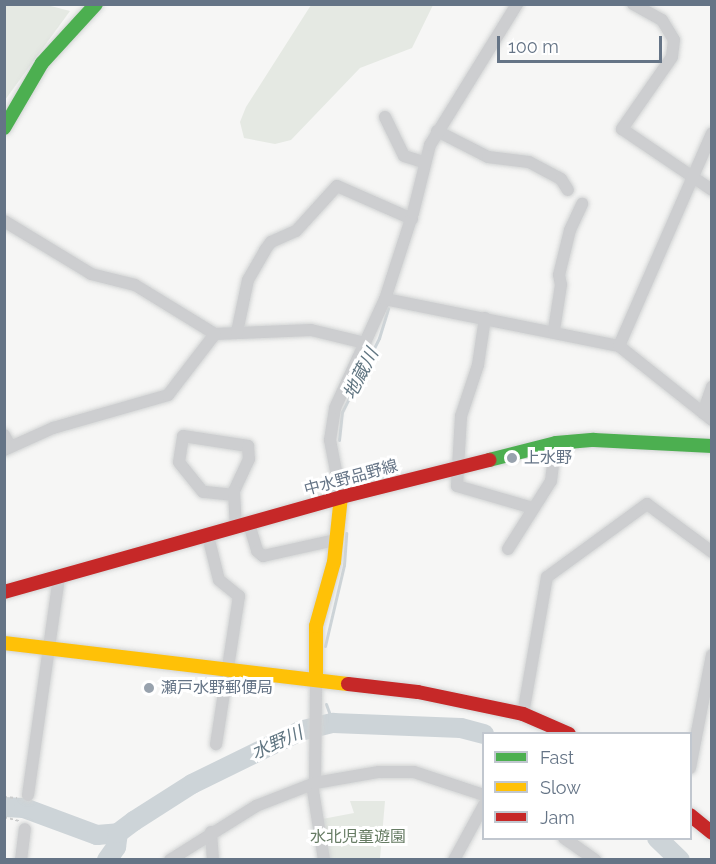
<!DOCTYPE html>
<meta charset="utf-8">
<style>
body{margin:0}
#map{position:relative;width:716px;height:864px;overflow:hidden;background:#f6f6f5;font-family:Raleway,"Noto Sans JP",sans-serif}
div>[style]{position:absolute}
[style*='--x']{left:calc(var(--x)*1px);top:calc(var(--y)*1px);width:calc(var(--w)*1px);rotate:calc(var(--a)*1deg)}
.green>*{inset:0;background:#e5e9e3}
.stream>*{height:3px;margin:-1.5px;padding:0 1.5px;transform-origin:1.5px;border-radius:1.5px;background:#cdd4d8}
.river>*{height:20px;margin:-10px;padding:0 10px;transform-origin:10px;border-radius:10px;background:#cdd4d8}
.path>*{height:2px;margin-top:-1px;transform-origin:0;background:repeating-linear-gradient(90deg,#cbcccc 0 3px,transparent 0 6px)}
.roads{filter:drop-shadow(0 0 2px #d2d4d4) drop-shadow(0 0 2px #d2d4d4)}
.street>*{height:12px;margin:-6px;padding:0 6px;transform-origin:6px;border-radius:6px;background:#cdced0}
.fast>*{height:14px;margin:-7px;padding:0 7px;transform-origin:7px;border-radius:7px;background:#4caf50}
.slow>*{height:14px;margin:-7px;padding:0 7px;transform-origin:7px;border-radius:7px;background:#ffc107}
.jam>*{height:14px;margin:-7px;padding:0 7px;transform-origin:7px;border-radius:7px;background:#c62828}
.dots>*{width:16px;height:16px;translate:-50% -50%;box-sizing:border-box;border:3px solid #fff;border-radius:50%}
span{translate:-50% -50%;white-space:nowrap;text-align:center;line-height:1.15;-webkit-text-stroke:6px #fff;paint-order:stroke}
.poi-label{font-size:16px;color:#657486}
.left{translate:0 -50%;text-align:left}
.street-label{font-size:16px;color:#657486}
.park-label{font-size:16px;color:#677c64}
.water-label{font-size:18px;color:#617682;font-style:italic}
.frame{position:absolute;inset:0;border:6px solid #657486;pointer-events:none}
.legend{position:absolute;left:482px;top:732px;width:210px;height:108px;box-sizing:border-box;background:#fff;border:2px solid #c1c7cf;margin:0;padding:8px 10px;list-style:none;font-size:18px;color:#657486}
.legend li{display:flex;align-items:center;gap:12px;height:30px}
.legend b{width:30px;border:2px solid #c1c7cf}
.scale{position:absolute;left:497px;top:36px;width:165px;height:27px;box-sizing:border-box;border:3px solid #657486;border-top:0;padding-left:8px;font-size:18px;line-height:21px;white-space:nowrap;color:#657486;-webkit-text-stroke:4px #fff;paint-order:stroke}
</style>
<div id="map">
<div class="green">
<i style="clip-path:polygon(5px 5px,47px 5px,70px 11px,5px 100px)"></i>
<i style="clip-path:polygon(311px 5px,433px 5px,412px 48px,360px 68px,291px 140px,275px 144px,244px 138px,240px 122px,246px 107px)"></i>
<i style="clip-path:polygon(350px 801px,385px 801px,380px 859px,324px 859px,317px 820px,354px 813px)"></i>
</div>
<div class="stream">
<i style="--x:339;--y:440;--w:28;--a:-84"></i>
<i style="--x:342;--y:412;--w:83;--a:-63.4"></i>
<i style="--x:379;--y:338;--w:31;--a:-73"></i>
<i style="--x:325;--y:646;--w:83;--a:-76.8"></i>
<i style="--x:344;--y:565;--w:32;--a:-86"></i>
<i style="--x:326;--y:704;--w:20;--a:70"></i>
</div>
<div class="river">
<i style="--x:4;--y:807;--w:20;--a:3"></i>
<i style="--x:24;--y:808;--w:78;--a:20.3"></i>
<i style="--x:97;--y:835;--w:21;--a:-5"></i>
<i style="--x:657;--y:838;--w:32;--a:44"></i>
<i style="--x:107;--y:860;--w:16;--a:-55"></i>
<i style="--x:116;--y:847;--w:14;--a:-82"></i>
<i style="--x:118;--y:833;--w:20;--a:-37"></i>
<i style="--x:134;--y:821;--w:69;--a:-32.5"></i>
<i style="--x:192;--y:784;--w:120;--a:-26.1"></i>
<i style="--x:300;--y:731;--w:34;--a:-14"></i>
<i style="--x:333;--y:723;--w:128;--a:2.2"></i>
<i style="--x:461;--y:728;--w:24;--a:15"></i>
</div>
<div class="path">
<i style="--x:4;--y:797;--w:13;--a:4"></i>
<i style="--x:4;--y:817;--w:16;--a:15"></i>
</div>
<div class="roads">
<div class="street">
<i style="--x:633;--y:4;--w:33;--a:29"></i>
<i style="--x:662;--y:20;--w:23;--a:59"></i>
<i style="--x:674;--y:40;--w:17;--a:97"></i>
<i style="--x:672;--y:57;--w:88;--a:124.8"></i>
<i style="--x:622;--y:129;--w:109;--a:34.1"></i>
<i style="--x:385;--y:117;--w:43;--a:64"></i>
<i style="--x:404;--y:156;--w:21;--a:17"></i>
<i style="--x:437;--y:131;--w:57;--a:27"></i>
<i style="--x:488;--y:157;--w:41;--a:7"></i>
<i style="--x:529;--y:162;--w:36;--a:28"></i>
<i style="--x:561;--y:179;--w:13;--a:58"></i>
<i style="--x:4;--y:221;--w:102;--a:31.3"></i>
<i style="--x:91;--y:274;--w:45;--a:14"></i>
<i style="--x:135;--y:285;--w:94;--a:31.5"></i>
<i style="--x:215;--y:334;--w:96;--a:-2.4"></i>
<i style="--x:311;--y:330;--w:56;--a:13.5"></i>
<i style="--x:385;--y:299;--w:239;--a:11.4"></i>
<i style="--x:619;--y:346;--w:119;--a:38.5"></i>
<i style="--x:485;--y:318;--w:48;--a:98.5"></i>
<i style="--x:478;--y:365;--w:54;--a:108.4"></i>
<i style="--x:461;--y:416;--w:70;--a:93.3"></i>
<i style="--x:457;--y:486;--w:79;--a:16.1"></i>
<i style="--x:554;--y:330;--w:46;--a:-81.2"></i>
<i style="--x:561;--y:285;--w:10;--a:-101"></i>
<i style="--x:559;--y:275;--w:46;--a:-76.3"></i>
<i style="--x:570;--y:230;--w:29;--a:-65"></i>
<i style="--x:237;--y:332;--w:53;--a:-78.1"></i>
<i style="--x:248;--y:280;--w:34;--a:-60"></i>
<i style="--x:265;--y:250;--w:10;--a:-53"></i>
<i style="--x:271;--y:242;--w:27;--a:-24"></i>
<i style="--x:296;--y:231;--w:61;--a:-47.7"></i>
<i style="--x:337;--y:186;--w:82;--a:23.7"></i>
<i style="--x:619;--y:346;--w:232;--a:-66.4"></i>
<i style="--x:703;--y:413;--w:28;--a:-71"></i>
<i style="--x:4;--y:435;--w:13;--a:61"></i>
<i style="--x:4;--y:450;--w:54;--a:-24.2"></i>
<i style="--x:53;--y:428;--w:120;--a:-16"></i>
<i style="--x:168;--y:395;--w:77;--a:-52.4"></i>
<i style="--x:234;--y:495;--w:31;--a:-174"></i>
<i style="--x:203;--y:492;--w:38;--a:-129"></i>
<i style="--x:179;--y:462;--w:26;--a:-81"></i>
<i style="--x:183;--y:436;--w:66;--a:8.7"></i>
<i style="--x:248;--y:446;--w:13;--a:86"></i>
<i style="--x:249;--y:459;--w:35;--a:115"></i>
<i style="--x:234;--y:491;--w:36;--a:87"></i>
<i style="--x:341;--y:497;--w:58;--a:-100.9"></i>
<i style="--x:330;--y:440;--w:32;--a:-81"></i>
<i style="--x:335;--y:408;--w:120;--a:-65.4"></i>
<i style="--x:385;--y:299;--w:90;--a:-72"></i>
<i style="--x:413;--y:213;--w:70;--a:-76"></i>
<i style="--x:430;--y:145;--w:166;--a:-58.3"></i>
<i style="--x:249;--y:524;--w:28;--a:73"></i>
<i style="--x:257;--y:551;--w:8;--a:40"></i>
<i style="--x:263;--y:556;--w:74;--a:-12.5"></i>
<i style="--x:208;--y:536;--w:45;--a:76"></i>
<i style="--x:219;--y:580;--w:26;--a:39"></i>
<i style="--x:239;--y:596;--w:150;--a:98.8"></i>
<i style="--x:508;--y:549;--w:80;--a:-57.7"></i>
<i style="--x:551;--y:481;--w:38;--a:-83"></i>
<i style="--x:523;--y:714;--w:139;--a:-80.1"></i>
<i style="--x:547;--y:577;--w:124;--a:-36.1"></i>
<i style="--x:647;--y:504;--w:81;--a:36.4"></i>
<i style="--x:690;--y:768;--w:115;--a:-79"></i>
<i style="--x:315;--y:783;--w:103;--a:-89.4"></i>
<i style="--x:312;--y:784;--w:77;--a:81"></i>
<i style="--x:28;--y:795;--w:219;--a:-81.9"></i>
<i style="--x:211;--y:832;--w:28;--a:86"></i>
<i style="--x:564;--y:838;--w:38;--a:35"></i>
<i style="--x:21;--y:860;--w:31;--a:-83"></i>
<i style="--x:170;--y:860;--w:102;--a:-32.1"></i>
<i style="--x:256;--y:806;--w:63;--a:-21.3"></i>
<i style="--x:315;--y:783;--w:65;--a:-9.8"></i>
<i style="--x:379;--y:772;--w:35;--a:0"></i>
<i style="--x:414;--y:772;--w:74;--a:18.2"></i>
<i style="--x:454;--y:860;--w:63;--a:-61.4"></i>
</div>
<div class="fast">
<i style="--x:4;--y:128;--w:75;--a:-59.7"></i>
<i style="--x:42;--y:63;--w:80;--a:-47.5"></i>
<i style="--x:489;--y:460;--w:69;--a:-14.2"></i>
<i style="--x:556;--y:443;--w:38;--a:-5"></i>
<i style="--x:594;--y:440;--w:118;--a:2.9"></i>
</div>
<div class="slow">
<i style="--x:4;--y:643;--w:346;--a:6.8"></i>
<i style="--x:316;--y:680;--w:54;--a:-90"></i>
<i style="--x:316;--y:626;--w:66;--a:-74.3"></i>
<i style="--x:334;--y:562;--w:65;--a:-83.9"></i>
</div>
<div class="jam">
<i style="--x:4;--y:592;--w:350;--a:-15.7"></i>
<i style="--x:341;--y:497;--w:153;--a:-14"></i>
<i style="--x:348;--y:684;--w:70;--a:6.5"></i>
<i style="--x:418;--y:692;--w:107;--a:11.8"></i>
<i style="--x:523;--y:714;--w:50;--a:23.5"></i>
<i style="--x:690;--y:815;--w:28;--a:39"></i>
</div>
</div>
<div class="dots">
<i style="left:512px;top:458px;background:#98a2ad"></i>
<i style="left:149px;top:688px;background:#98a2ad"></i>
</div>
<div class="poi-label">
<span class="left" style="left:524px;top:458px">上水野</span>
<span class="left" style="left:161px;top:688px">瀬戸水野郵便局</span>
</div>
<div class="street-label">
<span style="left:351px;top:478px;rotate:-15deg">中水野品野線</span>
</div>
<div class="park-label">
<span style="left:358px;top:837px">水北児童遊園</span>
</div>
<div class="water-label">
<span style="left:361px;top:374px;rotate:-63deg">地蔵川</span>
<span style="left:277px;top:743px;rotate:-24deg">水野川</span>
</div>
<div class="frame"></div>
<ul class="legend">
<li><b style="height:8px;background:#4caf50"></b>Fast</li>
<li><b style="height:8px;background:#ffc107"></b>Slow</li>
<li><b style="height:8px;background:#c62828"></b>Jam</li>
</ul>
<div class="scale">100 m</div>
</div>
